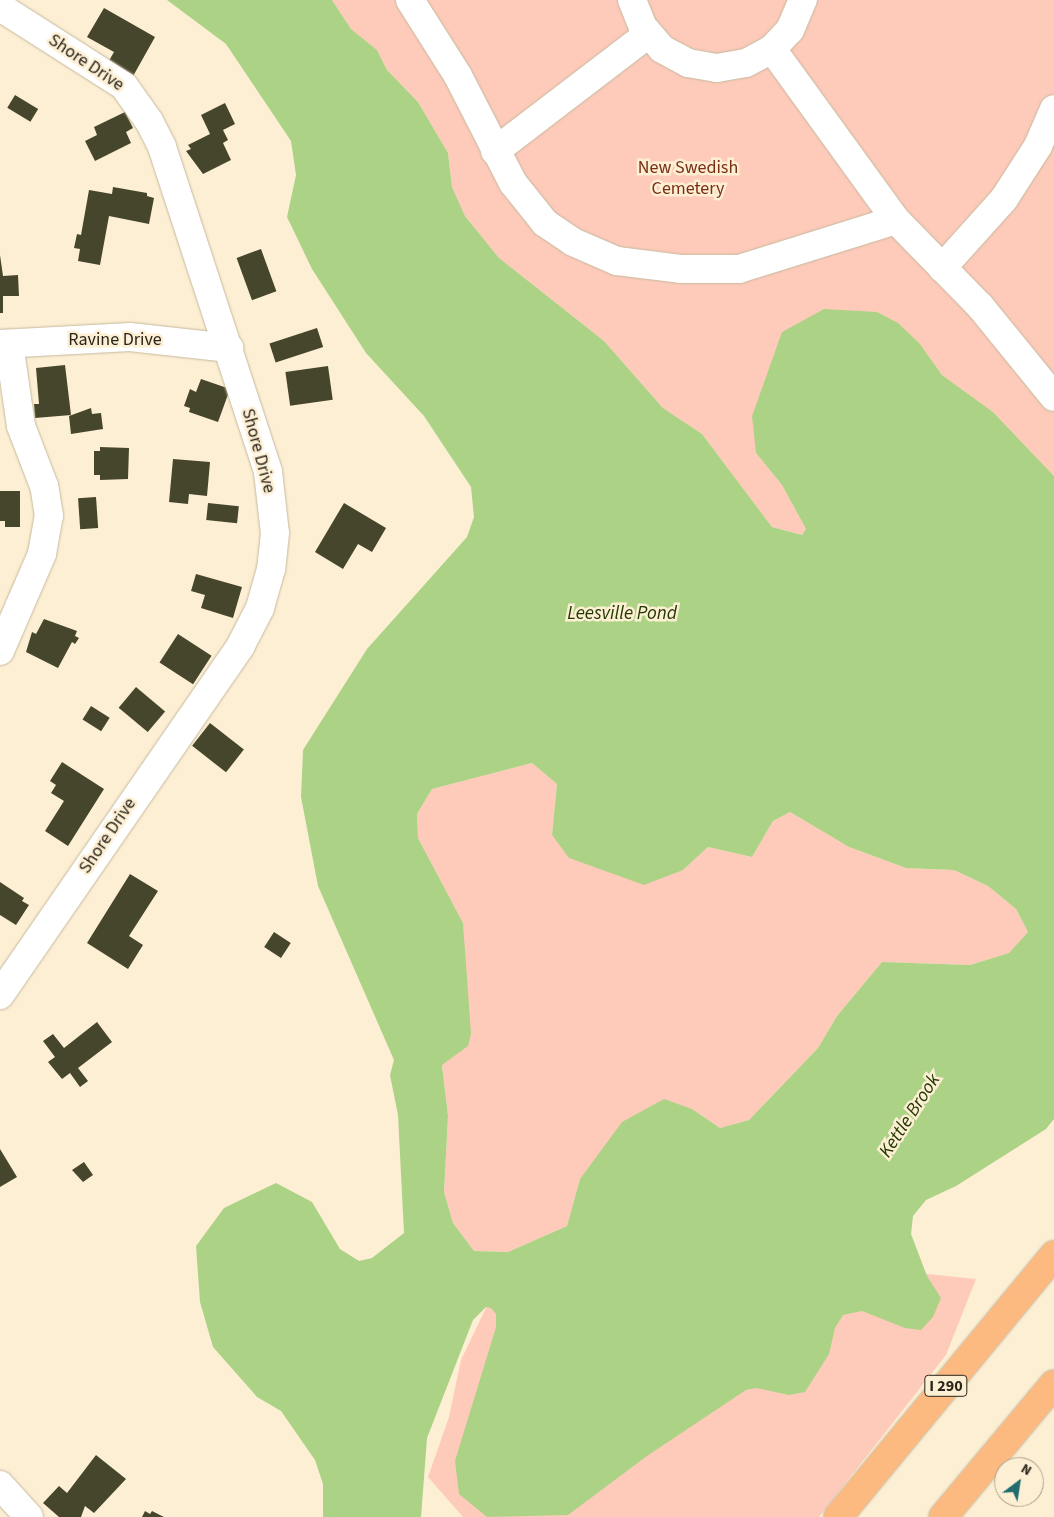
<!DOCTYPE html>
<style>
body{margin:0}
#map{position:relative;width:1054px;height:1517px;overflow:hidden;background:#fdefd4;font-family:"Source Sans 3",sans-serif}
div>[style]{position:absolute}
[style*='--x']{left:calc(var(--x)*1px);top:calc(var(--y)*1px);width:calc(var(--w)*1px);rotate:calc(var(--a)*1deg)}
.green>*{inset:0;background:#fecbbb}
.water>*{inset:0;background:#acd285}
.building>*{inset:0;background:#46462d;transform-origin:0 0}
.roads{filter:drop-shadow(0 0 1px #c6b99e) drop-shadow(0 0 1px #c6b99e)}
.minor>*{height:28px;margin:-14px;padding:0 14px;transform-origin:14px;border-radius:14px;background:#fff}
.highway>*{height:28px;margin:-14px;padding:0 14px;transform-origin:14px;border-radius:14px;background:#fdba80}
span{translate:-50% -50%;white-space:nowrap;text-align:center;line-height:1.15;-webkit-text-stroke:5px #fdefd4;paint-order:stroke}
.shield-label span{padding:1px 4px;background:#fdefd4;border:1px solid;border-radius:4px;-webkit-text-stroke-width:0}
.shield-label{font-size:16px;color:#2a251b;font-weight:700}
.street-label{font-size:18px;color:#2a251b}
.park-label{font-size:18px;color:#7a2e14}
.water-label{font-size:19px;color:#223900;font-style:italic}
.north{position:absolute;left:994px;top:1457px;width:50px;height:50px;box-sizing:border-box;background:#fdefd4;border:1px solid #a99e8a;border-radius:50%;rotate:31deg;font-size:14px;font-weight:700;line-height:20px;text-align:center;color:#2a251b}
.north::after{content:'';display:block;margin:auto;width:18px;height:22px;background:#206c6f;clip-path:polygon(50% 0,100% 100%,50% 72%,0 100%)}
</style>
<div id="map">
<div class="green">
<i style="clip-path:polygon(332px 0,1054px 0,1054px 476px,993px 412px,942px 375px,920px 344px,756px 453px,782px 485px,806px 529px,802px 535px,772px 527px,702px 434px,663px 408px,604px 341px,499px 258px,465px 216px,452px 187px,448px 153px,418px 102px,387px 70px,377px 50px,351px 29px)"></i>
<i style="clip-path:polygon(532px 763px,557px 784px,552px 835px,683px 870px,708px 847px,752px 857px,773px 821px,790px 812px,849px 847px,906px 868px,954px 870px,988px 886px,1016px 909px,1028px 932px,1009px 953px,970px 965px,882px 962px,837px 1016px,818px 1048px,749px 1120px,720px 1128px,692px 1109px,580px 1179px,567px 1226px,508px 1252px,474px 1251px,453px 1223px,444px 1192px,448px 1116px,442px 1064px,468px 1046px,463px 923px,418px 838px,417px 814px,432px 789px)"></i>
<i style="clip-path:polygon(859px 1267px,976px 1279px,946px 1355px,819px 1517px,463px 1517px,428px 1477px,449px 1417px,461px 1360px,495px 1289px)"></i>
</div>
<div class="water">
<i style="clip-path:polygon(evenodd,167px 0,332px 0,351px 29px,377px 50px,387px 70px,418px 102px,448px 153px,452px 187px,465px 216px,499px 258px,604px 341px,663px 408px,702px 434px,772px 527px,802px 535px,806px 529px,782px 485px,756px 453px,752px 416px,782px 332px,824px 309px,877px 312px,898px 323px,920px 344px,942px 375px,993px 412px,1054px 476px,1054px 1119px,1046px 1129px,956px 1186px,926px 1200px,913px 1216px,911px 1234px,927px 1276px,941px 1298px,933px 1317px,921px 1330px,905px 1328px,862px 1311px,843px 1315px,835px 1328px,829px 1354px,805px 1392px,789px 1395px,756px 1388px,746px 1390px,647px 1456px,568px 1515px,487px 1517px,459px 1494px,455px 1461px,496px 1327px,496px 1314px,491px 1308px,486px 1307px,473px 1320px,427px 1438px,421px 1517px,323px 1517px,323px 1484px,315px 1460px,281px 1411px,257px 1397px,213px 1347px,200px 1302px,196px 1246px,224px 1208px,276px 1183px,312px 1202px,340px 1249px,359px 1261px,372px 1258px,404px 1233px,398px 1115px,390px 1075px,394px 1060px,318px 886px,301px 797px,303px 750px,367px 649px,467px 537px,474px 517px,471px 487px,424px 416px,366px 353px,312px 269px,287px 217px,296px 175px,291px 141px,226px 44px,167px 0,532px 763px,557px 784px,552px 835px,569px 858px,644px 885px,683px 870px,708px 847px,752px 857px,773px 821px,790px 812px,849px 847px,906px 868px,954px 870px,988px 886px,1016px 909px,1028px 932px,1009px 953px,970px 965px,882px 962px,837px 1016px,818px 1048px,749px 1120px,720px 1128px,692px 1109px,664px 1099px,622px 1122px,580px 1179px,567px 1226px,508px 1252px,474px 1251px,453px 1223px,444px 1192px,448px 1116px,442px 1065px,468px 1046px,471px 1034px,463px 923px,418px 838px,417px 814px,432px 789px,532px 763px)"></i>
</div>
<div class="building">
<i style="clip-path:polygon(104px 8px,155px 37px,132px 78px,107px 64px,114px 52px,87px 37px)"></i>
<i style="left:15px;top:95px;width:27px;height:15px;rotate:31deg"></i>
<i style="clip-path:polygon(225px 103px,235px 124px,223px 130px,228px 140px,223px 143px,231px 160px,203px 174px,186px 151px,191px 149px,188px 145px,210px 134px,201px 115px)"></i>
<i style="clip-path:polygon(125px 112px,133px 128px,126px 132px,131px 143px,95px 161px,85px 141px,97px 135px,94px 127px)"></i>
<i style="clip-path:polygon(113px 187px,147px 193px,147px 196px,154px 198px,149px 224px,109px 216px,100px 265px,78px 261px,80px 249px,74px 248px,77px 234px,81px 235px,89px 190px,112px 194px)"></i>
<i style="left:261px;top:249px;width:45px;height:26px;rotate:70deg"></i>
<i style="clip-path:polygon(0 255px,3px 276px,18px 275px,19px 296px,3px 296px,3px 313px,0 313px)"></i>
<i style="left:317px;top:328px;width:20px;height:50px;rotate:72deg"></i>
<i style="clip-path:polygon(65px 365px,71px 415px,35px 418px,34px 404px,39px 404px,36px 368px)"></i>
<i style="left:328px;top:366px;width:34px;height:43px;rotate:82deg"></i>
<i style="clip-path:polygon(201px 379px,230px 389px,218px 422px,189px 412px,190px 408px,184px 406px,190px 389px,196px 392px)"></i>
<i style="clip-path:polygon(91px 408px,92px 414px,101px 413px,103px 429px,71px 434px,69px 416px)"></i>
<i style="clip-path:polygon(100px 447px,129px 448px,128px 479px,100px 480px,100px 475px,94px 475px,94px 451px,100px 451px)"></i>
<i style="clip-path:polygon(173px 459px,210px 462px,207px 496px,189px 494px,188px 504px,169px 502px)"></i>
<i style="clip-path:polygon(0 491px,20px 491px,20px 527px,5px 527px,5px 521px,0 521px)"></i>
<i style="left:96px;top:497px;width:31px;height:18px;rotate:86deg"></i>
<i style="left:208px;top:503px;width:31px;height:17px;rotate:6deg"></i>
<i style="clip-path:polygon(344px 503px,386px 528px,372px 552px,358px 544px,343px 569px,315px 552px)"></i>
<i style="clip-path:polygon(196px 574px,242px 587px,233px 618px,201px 608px,205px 595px,191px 591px)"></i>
<i style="clip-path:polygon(44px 619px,77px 631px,75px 636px,79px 638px,75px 644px,72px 642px,58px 668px,26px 652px,32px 632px,36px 634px)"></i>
<i style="left:178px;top:634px;width:40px;height:34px;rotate:33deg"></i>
<i style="left:136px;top:687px;width:38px;height:27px;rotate:40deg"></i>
<i style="left:91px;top:706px;width:22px;height:16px;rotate:32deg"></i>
<i style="left:210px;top:723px;width:43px;height:29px;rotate:38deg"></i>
<i style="clip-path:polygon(62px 762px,104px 789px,68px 846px,45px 831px,64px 801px,51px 793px,56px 785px,50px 781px)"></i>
<i style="clip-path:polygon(130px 874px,158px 891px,129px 936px,143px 945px,128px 969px,87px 943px)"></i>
<i style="clip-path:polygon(0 882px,24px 898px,22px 901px,29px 905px,16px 925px,0 915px)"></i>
<i style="left:274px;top:932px;width:20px;height:18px;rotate:33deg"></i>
<i style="clip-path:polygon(97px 1022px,112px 1042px,78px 1068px,88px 1081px,80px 1087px,70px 1073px,62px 1079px,48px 1062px,55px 1057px,43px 1041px,53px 1034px,64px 1048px)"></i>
<i style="clip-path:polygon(0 1149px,17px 1177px,0 1187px)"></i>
<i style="clip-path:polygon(84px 1162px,93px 1175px,83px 1182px,72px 1170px)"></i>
<i style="clip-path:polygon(96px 1455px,126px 1479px,94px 1513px,85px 1506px,81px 1517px,59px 1517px,43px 1503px,59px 1486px,67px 1493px)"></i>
<i style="clip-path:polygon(145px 1511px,150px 1514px,152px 1511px,164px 1517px,142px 1517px)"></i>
</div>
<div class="roads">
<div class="minor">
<i style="--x:410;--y:0;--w:90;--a:57.7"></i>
<i style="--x:458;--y:76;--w:120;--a:62.8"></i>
<i style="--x:513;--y:183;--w:51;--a:51.3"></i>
<i style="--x:545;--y:223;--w:34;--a:34"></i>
<i style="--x:573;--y:242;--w:48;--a:23.4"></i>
<i style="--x:617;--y:261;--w:64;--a:7.1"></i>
<i style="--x:681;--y:269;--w:58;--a:0"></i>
<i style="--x:739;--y:269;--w:164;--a:-17.3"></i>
<i style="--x:632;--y:0;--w:29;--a:68"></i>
<i style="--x:643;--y:27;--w:29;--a:49"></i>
<i style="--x:662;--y:49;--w:30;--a:28"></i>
<i style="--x:688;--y:63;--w:29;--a:10"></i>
<i style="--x:717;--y:68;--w:29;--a:-10"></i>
<i style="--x:746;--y:63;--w:30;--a:-28"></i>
<i style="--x:772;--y:49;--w:26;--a:-47"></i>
<i style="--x:790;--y:30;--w:33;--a:-67"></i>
<i style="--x:0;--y:7;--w:147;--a:32.5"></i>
<i style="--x:124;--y:86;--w:43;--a:54.5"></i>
<i style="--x:149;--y:121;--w:29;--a:63"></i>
<i style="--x:162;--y:147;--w:342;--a:71.9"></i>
<i style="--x:268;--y:472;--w:61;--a:83.5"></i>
<i style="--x:275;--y:533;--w:36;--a:96"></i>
<i style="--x:271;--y:569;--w:41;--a:105.8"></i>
<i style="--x:260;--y:608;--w:44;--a:117.1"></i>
<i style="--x:240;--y:647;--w:423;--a:124.6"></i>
<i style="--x:772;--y:49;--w:211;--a:54.1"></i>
<i style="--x:896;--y:220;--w:120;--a:45.7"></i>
<i style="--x:980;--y:306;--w:117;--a:50.9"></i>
<i style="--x:495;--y:151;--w:193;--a:-37.4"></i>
<i style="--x:942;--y:268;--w:93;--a:-48.1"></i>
<i style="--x:1004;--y:199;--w:63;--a:-57.3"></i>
<i style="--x:1038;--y:146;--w:40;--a:-66.6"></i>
<i style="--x:0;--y:344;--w:130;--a:-3.1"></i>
<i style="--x:130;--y:337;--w:100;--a:6.3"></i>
<i style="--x:0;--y:651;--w:106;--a:-66.6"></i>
<i style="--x:42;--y:554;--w:39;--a:-80"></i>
<i style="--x:49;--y:516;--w:30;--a:-99"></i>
<i style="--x:44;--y:486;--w:64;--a:-111"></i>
<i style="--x:21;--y:426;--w:83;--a:-98.3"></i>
<i style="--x:0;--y:1485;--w:43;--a:47.8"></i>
</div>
<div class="highway">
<i style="--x:838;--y:1517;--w:340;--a:-50.5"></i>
<i style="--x:943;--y:1517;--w:173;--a:-50.2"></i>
</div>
</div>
<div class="shield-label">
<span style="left:946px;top:1386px">I 290</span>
</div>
<div class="street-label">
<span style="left:86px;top:63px;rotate:34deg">Shore Drive</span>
<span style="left:115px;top:340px">Ravine Drive</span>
<span style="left:258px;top:451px;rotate:75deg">Shore Drive</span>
<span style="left:108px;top:836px;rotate:-56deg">Shore Drive</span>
</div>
<div class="park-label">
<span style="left:688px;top:179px">New Swedish<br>Cemetery</span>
</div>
<div class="water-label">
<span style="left:622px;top:614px">Leesville Pond</span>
<span style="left:910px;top:1116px;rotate:-57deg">Kettle Brook</span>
</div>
<div class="north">N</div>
</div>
